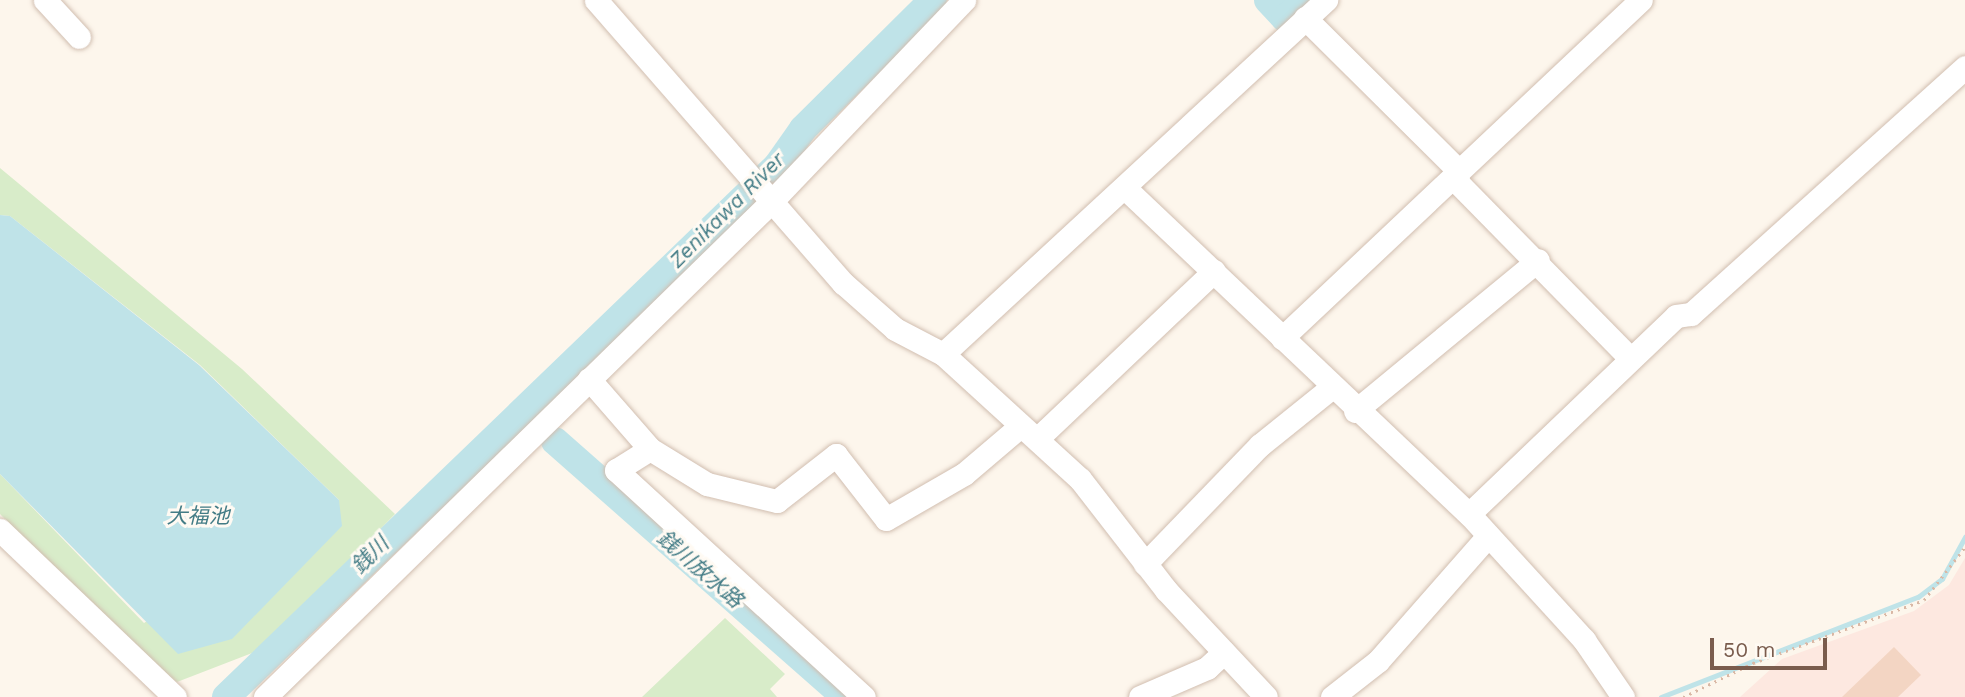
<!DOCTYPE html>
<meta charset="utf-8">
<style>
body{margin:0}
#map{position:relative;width:1965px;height:697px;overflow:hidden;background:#fdf6ec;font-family:"Work Sans","Noto Sans JP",sans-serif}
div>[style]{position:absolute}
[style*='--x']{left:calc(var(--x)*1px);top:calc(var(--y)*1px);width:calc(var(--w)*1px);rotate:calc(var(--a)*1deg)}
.commercial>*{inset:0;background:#fde8e0}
.green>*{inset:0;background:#d8ecc9}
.water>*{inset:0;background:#bfe3e8}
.stream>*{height:4.5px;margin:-2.25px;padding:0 2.25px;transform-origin:2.25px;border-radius:2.25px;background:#bfe3e8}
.river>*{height:28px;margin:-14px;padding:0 14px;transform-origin:14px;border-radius:14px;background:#bfe3e8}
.building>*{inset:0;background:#f3d5c3}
.path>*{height:2.5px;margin-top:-1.25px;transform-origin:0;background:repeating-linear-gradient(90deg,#d9b8a5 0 2px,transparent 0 7px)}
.roads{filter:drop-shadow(0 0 2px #d1beb0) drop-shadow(0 0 2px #d1beb0)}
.minor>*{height:23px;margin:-11.5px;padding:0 11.5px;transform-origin:11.5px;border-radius:11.5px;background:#fff}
span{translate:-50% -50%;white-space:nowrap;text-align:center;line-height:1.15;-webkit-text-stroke:6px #fffaf3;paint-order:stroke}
.water-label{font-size:21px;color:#437c86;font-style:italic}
.scale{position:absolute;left:1710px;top:638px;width:117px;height:32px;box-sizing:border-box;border:4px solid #7a5c4d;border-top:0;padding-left:9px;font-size:21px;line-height:24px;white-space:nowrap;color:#7a5c4d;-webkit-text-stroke:5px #fffaf3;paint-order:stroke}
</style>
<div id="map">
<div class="commercial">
<i style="clip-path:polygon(1965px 558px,1965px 697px,1740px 697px,1782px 659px,1914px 611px,1949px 585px)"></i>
</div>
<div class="green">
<i style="clip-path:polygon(0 168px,242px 369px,395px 514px,265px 648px,177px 682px,128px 646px,0 514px,0 474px,144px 623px,339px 500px,200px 365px,10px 216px,0 215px)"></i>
<i style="clip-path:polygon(725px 618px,785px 674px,770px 689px,777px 697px,642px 697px)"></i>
</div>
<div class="water">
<i style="clip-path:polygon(0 215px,10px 216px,199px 365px,339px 500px,342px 526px,232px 639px,178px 654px,0 474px)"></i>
</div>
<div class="stream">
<i style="--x:1661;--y:697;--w:276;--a:-21.3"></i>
<i style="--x:1918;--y:597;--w:30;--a:-37"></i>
<i style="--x:1942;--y:579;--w:48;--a:-61.3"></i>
</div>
<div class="river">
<i style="--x:1268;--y:0;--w:25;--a:47"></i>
<i style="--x:1285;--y:18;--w:31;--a:-36"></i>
<i style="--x:555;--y:441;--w:387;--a:41.4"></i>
<i style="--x:226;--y:697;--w:765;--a:-43.94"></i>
<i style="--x:777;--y:166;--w:45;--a:-54.9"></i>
<i style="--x:803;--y:129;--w:183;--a:-44.8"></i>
</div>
<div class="building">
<i style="clip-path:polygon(1894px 647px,1921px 675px,1898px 697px,1842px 697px)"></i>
</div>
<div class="path">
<i style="--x:1683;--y:697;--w:78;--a:-25.9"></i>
<i style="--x:1753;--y:663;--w:182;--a:-20.2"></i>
<i style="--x:1924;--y:600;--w:67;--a:-52.3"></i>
</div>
<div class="roads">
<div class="minor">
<i style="--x:45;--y:0;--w:50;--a:47.4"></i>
<i style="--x:596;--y:0;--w:376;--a:48.9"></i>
<i style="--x:843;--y:283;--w:69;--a:41.5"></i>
<i style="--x:895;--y:329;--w:54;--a:27.5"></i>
<i style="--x:943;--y:354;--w:185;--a:42.4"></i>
<i style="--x:1080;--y:479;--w:140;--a:52.2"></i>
<i style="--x:1166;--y:590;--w:146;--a:46.9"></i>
<i style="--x:1305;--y:18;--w:214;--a:44.8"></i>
<i style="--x:1457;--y:169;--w:14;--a:86"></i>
<i style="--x:1458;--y:183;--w:245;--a:45.5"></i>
<i style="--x:1125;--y:188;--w:474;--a:43.5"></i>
<i style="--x:1469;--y:514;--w:171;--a:47.6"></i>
<i style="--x:1584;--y:640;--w:69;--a:55.6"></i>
<i style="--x:1282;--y:338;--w:493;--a:-43.3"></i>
<i style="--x:943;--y:354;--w:522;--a:-42.75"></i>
<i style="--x:589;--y:379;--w:93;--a:48.9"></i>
<i style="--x:650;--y:449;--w:40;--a:148"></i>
<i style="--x:616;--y:470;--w:336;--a:42.5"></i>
<i style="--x:1355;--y:411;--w:237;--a:-39.5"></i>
<i style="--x:1037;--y:439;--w:244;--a:-43.5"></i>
<i style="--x:650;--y:449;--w:67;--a:31.6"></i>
<i style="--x:707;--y:484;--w:72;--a:13.7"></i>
<i style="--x:777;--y:501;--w:75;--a:-37.9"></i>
<i style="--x:836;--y:455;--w:81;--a:52"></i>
<i style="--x:886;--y:519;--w:90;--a:-30"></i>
<i style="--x:964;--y:474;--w:71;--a:-40.4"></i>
<i style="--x:1469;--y:514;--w:286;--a:-43.7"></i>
<i style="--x:1676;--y:316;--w:15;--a:-8"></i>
<i style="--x:1691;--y:314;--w:369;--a:-42"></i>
<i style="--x:0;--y:530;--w:242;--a:43.7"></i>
<i style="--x:1145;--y:564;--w:165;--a:-46"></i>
<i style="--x:1260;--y:445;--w:91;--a:-38.8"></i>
<i style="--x:265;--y:697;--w:706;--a:-44.37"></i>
<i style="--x:770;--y:203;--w:281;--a:-46.3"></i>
<i style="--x:1140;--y:697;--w:73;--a:-23.4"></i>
<i style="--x:1207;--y:668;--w:23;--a:-43"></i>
<i style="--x:1332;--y:697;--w:58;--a:-38"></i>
<i style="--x:1378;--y:661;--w:167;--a:-48.7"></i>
</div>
</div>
<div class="water-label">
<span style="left:727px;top:210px;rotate:-45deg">Zenikawa River</span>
<span style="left:198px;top:516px">大福池</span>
<span style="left:370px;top:555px;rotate:-45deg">銭川</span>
<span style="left:700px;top:569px;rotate:41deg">銭川放水路</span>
</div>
<div class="scale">50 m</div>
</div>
